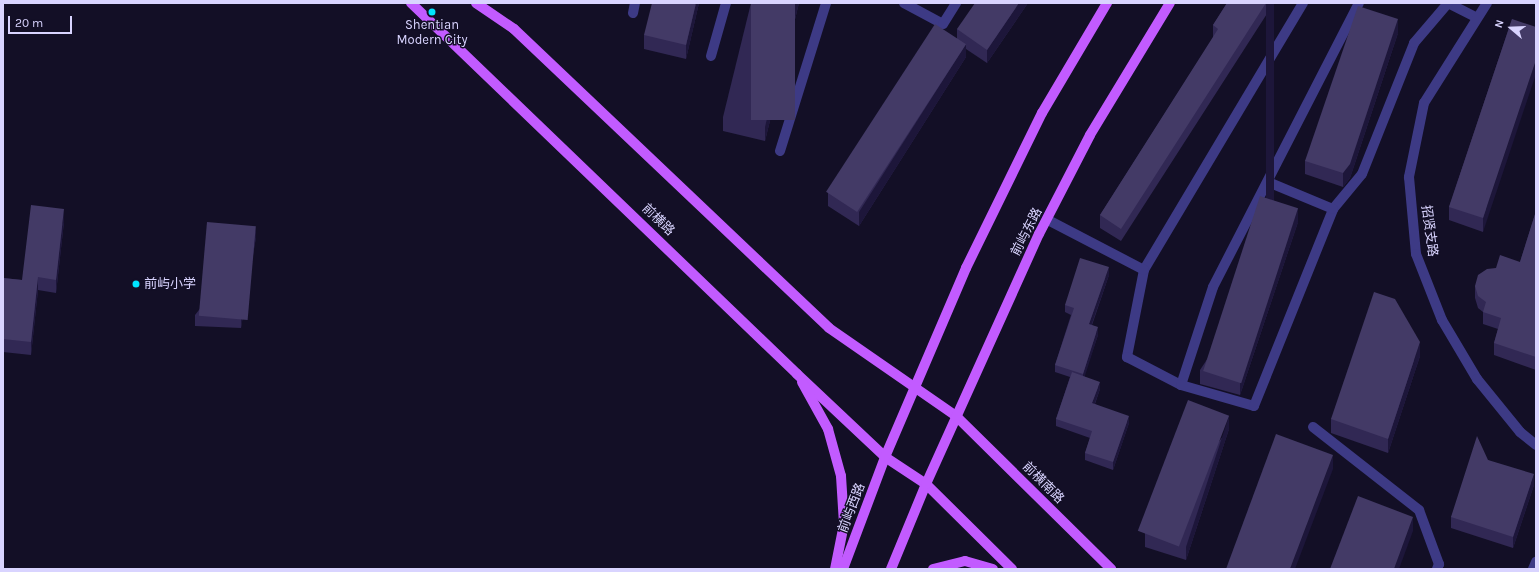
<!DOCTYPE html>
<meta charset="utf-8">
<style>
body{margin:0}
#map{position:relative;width:1539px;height:572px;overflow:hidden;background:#130f26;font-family:Karla,"Noto Sans SC",sans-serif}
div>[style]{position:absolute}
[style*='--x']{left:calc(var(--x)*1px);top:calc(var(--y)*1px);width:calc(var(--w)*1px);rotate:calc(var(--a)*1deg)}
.minor>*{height:10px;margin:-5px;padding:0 5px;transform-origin:5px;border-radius:5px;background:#3d3a85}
.major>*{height:10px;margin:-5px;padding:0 5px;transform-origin:5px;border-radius:5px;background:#c25bff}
.wall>*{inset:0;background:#312854}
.shaded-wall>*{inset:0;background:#1d163a;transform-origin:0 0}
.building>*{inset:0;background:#433a66;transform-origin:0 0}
.dots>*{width:11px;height:11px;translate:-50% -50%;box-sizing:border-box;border:2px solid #130f26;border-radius:50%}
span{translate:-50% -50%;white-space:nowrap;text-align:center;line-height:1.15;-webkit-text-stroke:3px #130f26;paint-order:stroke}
.poi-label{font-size:13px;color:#d9d4ff}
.left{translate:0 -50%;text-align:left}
.street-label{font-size:13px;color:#d9d4ff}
.frame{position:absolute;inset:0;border:4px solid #d9d4ff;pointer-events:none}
.north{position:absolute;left:1491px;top:8px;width:40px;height:40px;-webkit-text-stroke:3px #130f26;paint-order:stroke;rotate:289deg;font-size:11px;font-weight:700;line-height:16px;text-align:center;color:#d9d4ff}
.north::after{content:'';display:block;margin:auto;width:14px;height:18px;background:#d9d4ff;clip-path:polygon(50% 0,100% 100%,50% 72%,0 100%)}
.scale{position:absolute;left:8px;top:16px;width:64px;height:18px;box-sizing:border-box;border:2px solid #d9d4ff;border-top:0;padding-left:5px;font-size:12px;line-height:14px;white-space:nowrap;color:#d9d4ff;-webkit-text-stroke:3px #130f26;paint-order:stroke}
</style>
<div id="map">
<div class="minor">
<i style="--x:904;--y:3;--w:44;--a:28.3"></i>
<i style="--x:943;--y:24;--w:25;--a:-58"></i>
<i style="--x:1303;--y:3;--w:311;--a:120.8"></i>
<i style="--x:1144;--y:270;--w:89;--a:101.1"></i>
<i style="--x:1127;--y:357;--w:61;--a:27.4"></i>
<i style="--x:1181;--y:385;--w:103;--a:-71.9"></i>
<i style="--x:1213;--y:287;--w:319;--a:-62.8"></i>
<i style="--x:1448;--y:3;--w:30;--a:27"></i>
<i style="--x:1487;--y:3;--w:118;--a:122.2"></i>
<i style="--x:1424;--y:103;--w:76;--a:101.5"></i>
<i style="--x:1409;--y:177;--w:77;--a:84.8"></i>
<i style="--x:1416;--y:254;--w:71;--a:68.5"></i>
<i style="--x:1442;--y:320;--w:69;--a:59.3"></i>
<i style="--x:1477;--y:379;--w:68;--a:50.9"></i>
<i style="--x:1520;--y:432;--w:21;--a:39"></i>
<i style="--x:633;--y:13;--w:10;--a:-79"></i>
<i style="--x:711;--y:56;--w:55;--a:-74.2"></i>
<i style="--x:780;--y:151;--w:155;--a:-72.7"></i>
<i style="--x:1333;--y:209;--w:45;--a:-50.4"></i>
<i style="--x:1362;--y:174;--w:141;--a:-68.3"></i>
<i style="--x:1414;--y:43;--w:52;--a:-49.6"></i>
<i style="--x:1048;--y:220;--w:108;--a:27.5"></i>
<i style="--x:1181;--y:385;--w:76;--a:16"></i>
<i style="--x:1254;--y:406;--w:212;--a:-68.1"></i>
<i style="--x:1333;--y:209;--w:70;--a:-157.4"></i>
<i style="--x:1313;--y:427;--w:135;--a:38.1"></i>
<i style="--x:1419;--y:510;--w:58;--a:69.7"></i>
<i style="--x:1439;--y:564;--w:5;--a:112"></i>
<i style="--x:1533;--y:569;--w:8;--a:-67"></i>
</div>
<div class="major">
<i style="--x:411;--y:3;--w:535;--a:43.86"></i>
<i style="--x:797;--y:374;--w:121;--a:43.3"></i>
<i style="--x:885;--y:457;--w:49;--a:33.4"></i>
<i style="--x:926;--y:484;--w:121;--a:44.7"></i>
<i style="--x:476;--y:3;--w:46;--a:34.4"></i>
<i style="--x:514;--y:29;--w:434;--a:43.5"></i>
<i style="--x:829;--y:328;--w:155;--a:34.7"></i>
<i style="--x:956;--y:416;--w:218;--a:44.6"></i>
<i style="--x:802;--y:382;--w:54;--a:61"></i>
<i style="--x:828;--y:429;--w:49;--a:74.5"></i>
<i style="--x:841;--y:476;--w:48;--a:86.4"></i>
<i style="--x:844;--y:524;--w:46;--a:101.3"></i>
<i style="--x:843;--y:569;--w:120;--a:-69.4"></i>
<i style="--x:885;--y:457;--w:206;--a:-66.8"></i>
<i style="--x:966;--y:268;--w:173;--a:-63.9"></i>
<i style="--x:1042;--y:113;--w:128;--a:-59.4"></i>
<i style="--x:891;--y:569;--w:92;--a:-67.6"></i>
<i style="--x:926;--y:484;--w:274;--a:-65.7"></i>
<i style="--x:1039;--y:234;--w:111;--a:-62.7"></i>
<i style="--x:1090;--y:135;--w:154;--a:-58.8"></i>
<i style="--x:933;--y:569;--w:33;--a:-14"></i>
<i style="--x:965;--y:561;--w:29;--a:16"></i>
</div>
<div class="wall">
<i style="clip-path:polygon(699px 3px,686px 59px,644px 49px,644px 35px)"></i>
<i style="clip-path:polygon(751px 3px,799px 3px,765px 141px,723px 131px,723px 117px)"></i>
<i style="clip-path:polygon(1028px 3px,987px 63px,966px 49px,966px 57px,859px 226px,828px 206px,828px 193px,957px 38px,957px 29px)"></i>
<i style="clip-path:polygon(1227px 3px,1274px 3px,1121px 241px,1100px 228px,1100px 215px,1213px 38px,1213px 25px)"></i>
<i style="clip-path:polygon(1512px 19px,1483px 232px,1449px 220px,1449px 207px)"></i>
<i style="clip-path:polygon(1398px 33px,1350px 178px,1343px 187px,1305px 174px,1305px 161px)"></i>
<i style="clip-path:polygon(1536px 211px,1536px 370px,1494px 355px,1494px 343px,1498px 329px,1483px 324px,1483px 312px,1478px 308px,1475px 298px,1475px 286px,1496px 268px,1520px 262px)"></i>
<i style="clip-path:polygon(64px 222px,56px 293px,38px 290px,31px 355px,3px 352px,3px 278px,22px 280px)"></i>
<i style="clip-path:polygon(1298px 222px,1240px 395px,1200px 384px,1200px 370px)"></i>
<i style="clip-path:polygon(256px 237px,241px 328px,195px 326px,195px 315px)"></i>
<i style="clip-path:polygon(1109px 275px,1092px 325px,1098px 335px,1084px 376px,1100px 389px,1095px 404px,1129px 423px,1113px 470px,1085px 460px,1085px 453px,1090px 438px,1056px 426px,1056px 419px,1070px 377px,1055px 372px,1055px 365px,1071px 315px,1065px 312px,1065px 305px)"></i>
<i style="clip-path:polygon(1420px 356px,1388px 453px,1331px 433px,1331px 419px)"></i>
<i style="clip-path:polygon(1229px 429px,1186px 560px,1145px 547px,1145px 533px)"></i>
<i style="clip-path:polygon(1488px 460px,1534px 485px,1513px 548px,1451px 528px,1451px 517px)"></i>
</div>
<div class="shaded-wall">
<i style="clip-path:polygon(696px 3px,699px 3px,686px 59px,686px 45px)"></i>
<i style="clip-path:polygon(795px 3px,799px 3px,765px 141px,765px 127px)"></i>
<i style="clip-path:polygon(1019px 3px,1028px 3px,987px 63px,987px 50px)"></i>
<i style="left:1266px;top:3px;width:8px;height:269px"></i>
<i style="clip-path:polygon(1398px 19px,1398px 33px,1350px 178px,1343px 187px,1343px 173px)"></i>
<i style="clip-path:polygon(966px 44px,966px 57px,859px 226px,859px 212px)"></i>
<i style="clip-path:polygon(1536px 60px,1536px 74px,1483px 232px,1483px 218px)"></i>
<i style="clip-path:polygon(1298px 208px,1298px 222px,1240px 395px,1240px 382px)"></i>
<i style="clip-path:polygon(64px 209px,64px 222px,56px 293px,56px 280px)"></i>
<i style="clip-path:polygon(256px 226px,256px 237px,241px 328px,241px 317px)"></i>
<i style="clip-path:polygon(1109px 267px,1109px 275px,1089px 332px,1089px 324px)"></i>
<i style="clip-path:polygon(38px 277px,38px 290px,31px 355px,31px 342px)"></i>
<i style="clip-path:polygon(1098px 327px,1098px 335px,1083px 382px,1083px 374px)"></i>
<i style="clip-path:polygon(1420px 342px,1420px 356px,1388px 453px,1388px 439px)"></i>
<i style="clip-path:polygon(1100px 382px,1100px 389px,1092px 411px,1092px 403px)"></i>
<i style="clip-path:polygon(1129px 416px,1129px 423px,1113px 470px,1113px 462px)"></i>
<i style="clip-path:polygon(1229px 416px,1229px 429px,1186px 560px,1186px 547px)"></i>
<i style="clip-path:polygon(1333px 455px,1333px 469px,1295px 569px,1290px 569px)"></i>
<i style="clip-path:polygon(1534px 474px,1534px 485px,1513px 548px,1513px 537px)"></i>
<i style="clip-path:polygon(1413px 517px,1413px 531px,1399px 569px,1394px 569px)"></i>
</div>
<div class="building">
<i style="clip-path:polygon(652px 3px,696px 3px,686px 45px,644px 35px)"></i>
<i style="left:751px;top:3px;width:44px;height:117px"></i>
<i style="clip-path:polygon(975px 3px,1019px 3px,987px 50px,957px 29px)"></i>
<i style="clip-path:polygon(1227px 3px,1266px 3px,1121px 229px,1100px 215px,1218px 29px,1213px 25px)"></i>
<i style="clip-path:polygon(1358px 6px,1398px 19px,1350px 164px,1343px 173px,1305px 161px)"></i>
<i style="clip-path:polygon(1512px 19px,1536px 27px,1536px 60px,1483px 218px,1449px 207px)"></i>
<i style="left:935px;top:24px;width:37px;height:200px;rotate:33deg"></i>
<i style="left:1260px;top:196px;width:40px;height:184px;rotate:18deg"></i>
<i style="clip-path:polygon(31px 205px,64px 209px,56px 280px,38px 277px,31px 342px,3px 339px,3px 278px,22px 280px)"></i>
<i style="clip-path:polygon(1536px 211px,1536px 315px,1535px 317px,1536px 317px,1536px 357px,1494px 343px,1501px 318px,1483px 312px,1486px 302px,1478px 296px,1475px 286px,1478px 275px,1487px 269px,1496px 268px,1500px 255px,1520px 262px)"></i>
<i style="left:207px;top:222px;width:49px;height:94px;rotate:5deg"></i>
<i style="clip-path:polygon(1080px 258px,1109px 267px,1089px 324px,1098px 327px,1083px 374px,1055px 365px,1074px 308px,1065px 305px)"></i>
<i style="clip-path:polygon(1374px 292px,1395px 299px,1420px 342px,1388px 439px,1331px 419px)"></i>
<i style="clip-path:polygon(1072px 372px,1100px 382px,1092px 403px,1129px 416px,1113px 462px,1085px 453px,1092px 431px,1056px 419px)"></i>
<i style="left:1188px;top:400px;width:44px;height:140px;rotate:21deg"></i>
<i style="clip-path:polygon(1276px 434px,1333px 455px,1290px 569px,1226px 569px)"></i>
<i style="clip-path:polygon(1477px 436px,1488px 460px,1534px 474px,1513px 537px,1451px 517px)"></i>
<i style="clip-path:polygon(1358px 496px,1413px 517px,1394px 569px,1330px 569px)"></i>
</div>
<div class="dots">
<i style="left:432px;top:12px;background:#00e5ff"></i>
<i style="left:136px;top:284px;background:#00e5ff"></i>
</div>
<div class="poi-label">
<span style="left:432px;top:33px">Shentian<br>Modern City</span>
<span class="left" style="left:144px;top:284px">前屿小学</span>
</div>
<div class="street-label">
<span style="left:658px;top:220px;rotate:44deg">前横路</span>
<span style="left:1429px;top:231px;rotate:82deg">招贤支路</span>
<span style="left:1027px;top:232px;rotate:-63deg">前屿东路</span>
<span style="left:1043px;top:483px;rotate:45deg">前横南路</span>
<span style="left:852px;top:508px;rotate:-69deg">前屿西路</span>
</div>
<div class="frame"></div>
<div class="north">N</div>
<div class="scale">20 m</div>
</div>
